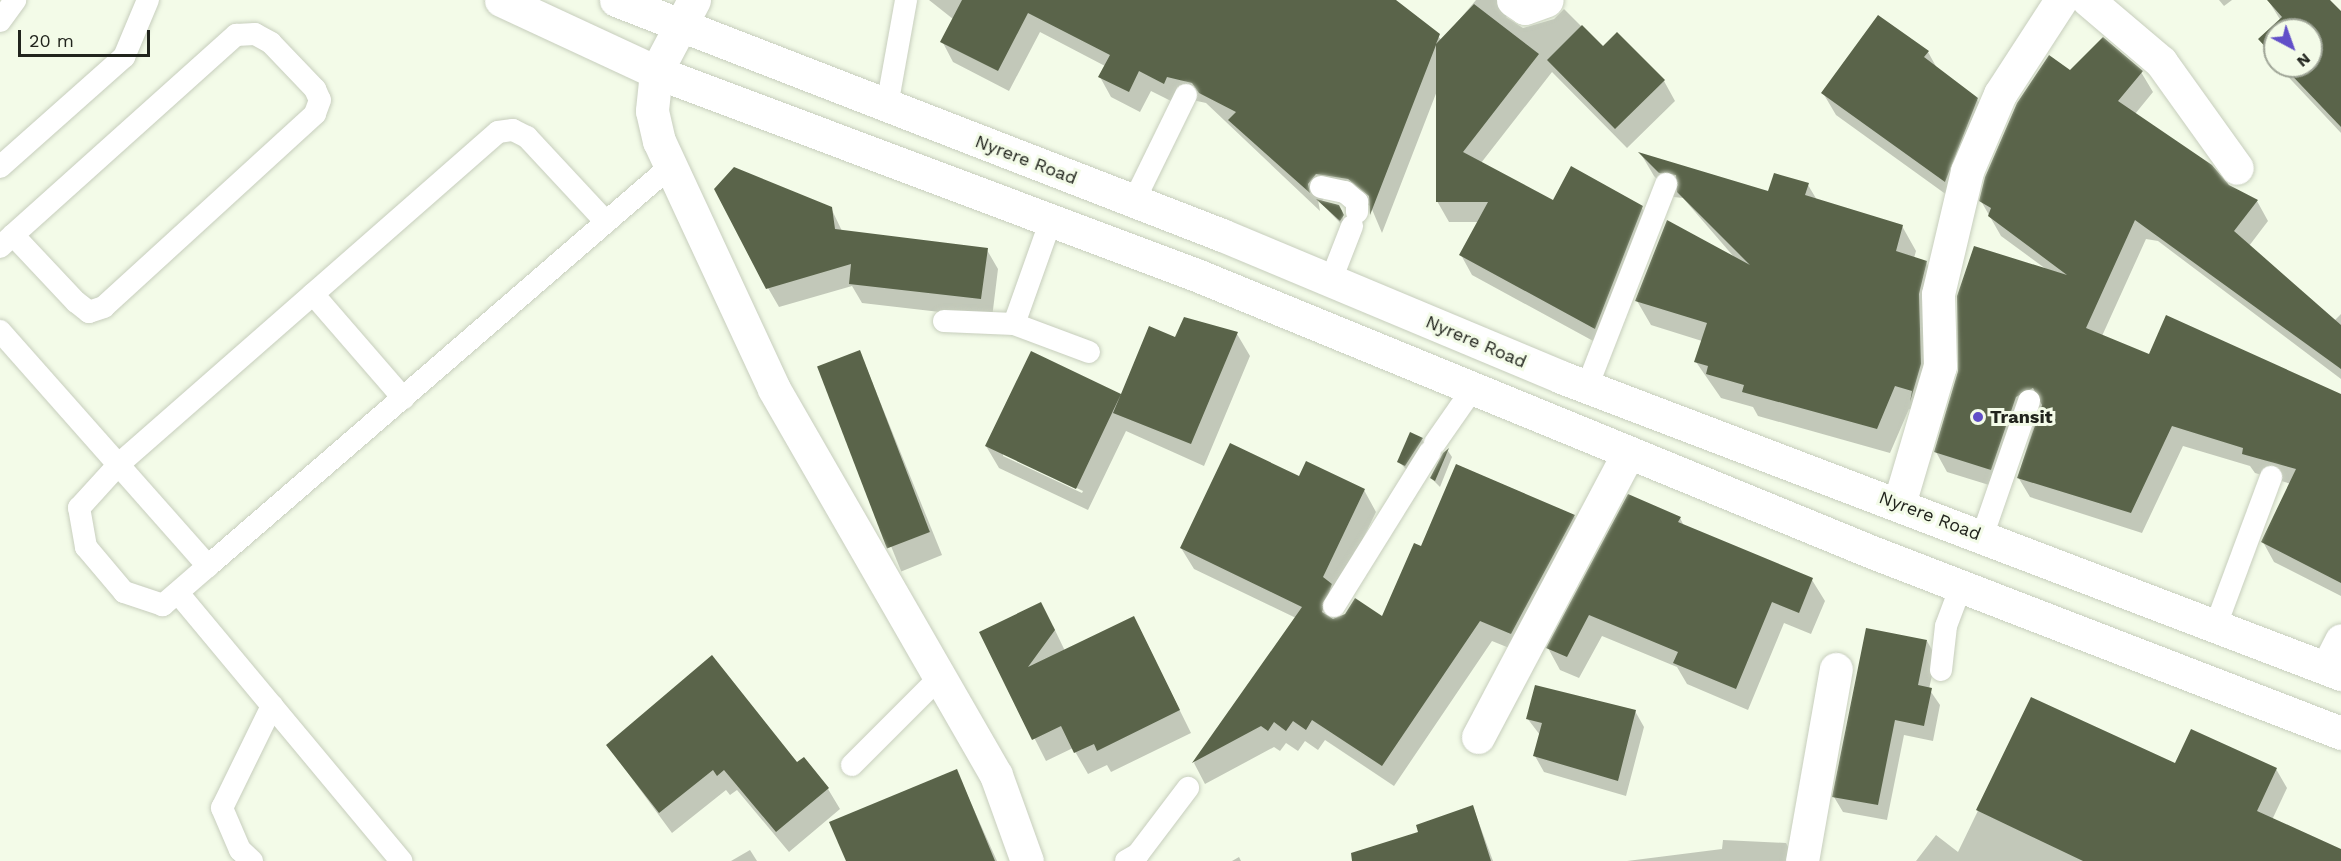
<!DOCTYPE html>
<style>
body{margin:0}
#map{position:relative;width:2341px;height:861px;overflow:hidden;background:#f3fbe8;font-family:"Work Sans",sans-serif}
div>[style]{position:absolute}
[style*='--x']{left:calc(var(--x)*1px);top:calc(var(--y)*1px);width:calc(var(--w)*1px);rotate:calc(var(--a)*1deg)}
.shadow>*{inset:0;background:#0003;transform-origin:0 0}
.building>*{inset:0;background:#5a644a;transform-origin:0 0}
.roads{filter:drop-shadow(0 0 2px #c7cebd) drop-shadow(0 0 2px #c7cebd)}
.service>*{height:22px;margin:-11px;padding:0 11px;transform-origin:11px;border-radius:11px;background:#fff}
.minor>*{height:33px;margin:-16.5px;padding:0 16.5px;transform-origin:16.5px;border-radius:16.5px;background:#fff}
.primary>*{height:33px;margin:-16.5px;padding:0 16.5px;transform-origin:16.5px;border-radius:16.5px;background:#fff}
.dots>*{width:16px;height:16px;translate:-50% -50%;box-sizing:border-box;border:3px solid #f3fbe8;border-radius:50%}
span{translate:-50% -50%;white-space:nowrap;text-align:center;line-height:1.15;-webkit-text-stroke:6px #f3fbe8;paint-order:stroke}
.street-label{font-size:18px;color:#21241d}
.poi-label{font-size:18px;color:#21241d;font-weight:700}
.left{translate:0 -50%;text-align:left}
.north{position:absolute;left:2263px;top:18px;width:60px;height:60px;box-sizing:border-box;background:#f3fbe8;border:2px solid #9fa597;border-radius:50%;rotate:139deg;font-size:16px;font-weight:700;line-height:24px;text-align:center;color:#21241d}
.north::after{content:'';display:block;margin:auto;width:21px;height:27px;background:#614fc8;clip-path:polygon(50% 0,100% 100%,50% 72%,0 100%)}
.scale{position:absolute;left:18px;top:30px;width:132px;height:27px;box-sizing:border-box;border:3px solid #21241d;border-top:0;padding-left:8px;font-size:18px;line-height:21px;white-space:nowrap;color:#21241d;-webkit-text-stroke:4px #f3fbe8;paint-order:stroke}
</style>
<div id="map">
<div class="shadow">
<i style="clip-path:polygon(929px 0,1393px 0,1442px 40px,1476px 0,1564px 0,1516px 3px,1506px 17px,1523px 28px,1554px 19px,1564px 9px,1603px 48px,1664px 81px,1675px 101px,1627px 148px,1552px 72px,1481px 163px,1553px 202px,1642px 208px,1653px 228px,1606px 348px,1472px 275px,1461px 255px,1479px 222px,1449px 222px,1437px 201px,1437px 91px,1382px 233px,1371px 207px,1361px 199px,1328px 194px,1321px 202px,1342px 210px,1344px 227px,1318px 200px,1320px 211px,1206px 103px,1179px 97px,1175px 103px,1151px 91px,1140px 112px,1111px 97px,1100px 77px,1105px 66px,1040px 32px,1009px 91px,953px 62px,942px 41px,953px 19px)"></i>
<i style="clip-path:polygon(2219px 0,2232px 0,2224px 6px)"></i>
<i style="clip-path:polygon(2268px 0,2328px 0,2341px 14px,2341px 133px,2278px 66px,2311px 66px,2311px 30px,2275px 30px,2275px 63px,2260px 40px,2281px 21px)"></i>
<i style="clip-path:polygon(1879px 17px,1928px 52px,1938px 70px,1977px 99px,1990px 121px,1958px 203px,1836px 115px,1823px 93px)"></i>
<i style="clip-path:polygon(2070px 72px,2141px 72px,2153px 92px,2135px 114px,2228px 186px,2257px 201px,2268px 221px,2249px 246px,2334px 321px,2341px 314px,2341px 379px,2158px 241px,2146px 239px,2102px 336px,2149px 356px,2341px 396px,2341px 596px,2274px 562px,2263px 542px,2291px 484px,2255px 473px,2250px 466px,2183px 446px,2142px 533px,2030px 497px,2018px 477px,2039px 407px,2027px 417px,2002px 489px,1947px 472px,1936px 452px,2046px 269px,2001px 236px,1981px 201px)"></i>
<i style="clip-path:polygon(1641px 154px,1769px 193px,1808px 185px,1817px 200px,1902px 226px,1916px 251px,1914px 258px,1926px 262px,1940px 286px,1917px 412px,1909px 409px,1890px 453px,1758px 416px,1753px 407px,1721px 398px,1696px 362px,1702px 341px,1651px 325px,1637px 301px,1734px 257px,1683px 198px,1674px 197px,1654px 176px)"></i>
<i style="clip-path:polygon(831px 208px,842px 231px,987px 250px,998px 269px,992px 318px,862px 303px,852px 286px,779px 307px,768px 288px)"></i>
<i style="clip-path:polygon(evenodd,1237px 334px,1250px 356px,1204px 466px,1126px 431px,1088px 510px,999px 468px,986px 446px,1032px 353px,1122px 396px,1176px 339px,1237px 334px,1003px 453px,1083px 491px,1082px 493px,1003px 456px,1003px 453px)"></i>
<i style="left:860px;top:352px;width:219px;height:44px;rotate:68deg"></i>
<i style="clip-path:polygon(1422px 439px,1426px 447px,1410px 473px,1399px 462px)"></i>
<i style="clip-path:polygon(1448px 451px,1452px 457px,1440px 487px,1431px 478px)"></i>
<i style="clip-path:polygon(1300px 478px,1364px 490px,1376px 512px,1336px 594px,1343px 606px,1339px 618px,1382px 618px,1422px 548px,1574px 516px,1586px 537px,1524px 654px,1492px 641px,1394px 786px,1325px 740px,1318px 750px,1305px 741px,1298px 751px,1286px 743px,1280px 751px,1274px 747px,1205px 784px,1194px 763px,1296px 618px,1194px 569px,1181px 548px)"></i>
<i style="clip-path:polygon(1680px 518px,1684px 526px,1812px 580px,1825px 601px,1811px 634px,1784px 623px,1748px 710px,1687px 684px,1677px 667px,1602px 636px,1579px 678px,1560px 670px,1548px 648px)"></i>
<i style="clip-path:polygon(1134px 618px,1191px 733px,1111px 772px,1107px 765px,1088px 774px,1073px 748px,1046px 761px,981px 633px,1053px 626px,1065px 651px)"></i>
<i style="clip-path:polygon(1927px 641px,1936px 657px,1929px 689px,1940px 705px,1933px 741px,1904px 735px,1887px 820px,1843px 812px,1834px 797px)"></i>
<i style="clip-path:polygon(2032px 699px,2176px 765px,2276px 769px,2287px 788px,2272px 820px,2339px 861px,1916px 861px,1936px 835px,1958px 852px)"></i>
<i style="clip-path:polygon(1635px 711px,1644px 727px,1626px 796px,1544px 772px,1535px 756px,1540px 735px,1527px 718px)"></i>
<i style="clip-path:polygon(608px 746px,797px 764px,828px 789px,840px 809px,789px 852px,737px 790px,730px 795px,726px 790px,672px 833px)"></i>
<i style="clip-path:polygon(956px 770px,997px 861px,847px 861px)"></i>
<i style="clip-path:polygon(1473px 807px,1493px 861px,1390px 861px,1420px 833px)"></i>
<i style="clip-path:polygon(1723px 840px,1786px 843px,1796px 861px,1627px 861px,1722px 849px)"></i>
<i style="clip-path:polygon(750px 850px,757px 861px,731px 861px)"></i>
<i style="clip-path:polygon(1239px 857px,1241px 861px,1232px 861px)"></i>
</div>
<div class="building">
<i style="clip-path:polygon(962px 0,1396px 0,1440px 34px,1436px 44px,1474px 4px,1539px 54px,1463px 152px,1553px 200px,1571px 166px,1643px 206px,1595px 329px,1459px 255px,1488px 202px,1436px 202px,1436px 45px,1370px 215px,1369px 196px,1348px 179px,1316px 174px,1308px 184px,1310px 193px,1228px 120px,1236px 112px,1199px 93px,1192px 83px,1167px 77px,1164px 84px,1139px 71px,1129px 92px,1098px 77px,1110px 55px,1028px 13px,998px 71px,940px 42px)"></i>
<i style="clip-path:polygon(2267px 0,2330px 0,2341px 11px,2341px 127px,2283px 66px,2311px 66px,2311px 30px,2275px 30px,2275px 57px,2258px 39px,2282px 17px)"></i>
<i style="clip-path:polygon(1878px 15px,1929px 51px,1924px 57px,1978px 98px,1945px 182px,1821px 93px)"></i>
<i style="clip-path:polygon(1582px 25px,1603px 46px,1617px 32px,1665px 80px,1615px 129px,1547px 60px)"></i>
<i style="clip-path:polygon(2103px 37px,2143px 71px,2118px 101px,2212px 165px,2229px 185px,2258px 200px,2234px 231px,2341px 325px,2341px 369px,2135px 220px,2086px 328px,2149px 354px,2166px 315px,2341px 394px,2341px 583px,2261px 542px,2296px 469px,2242px 454px,2243px 448px,2172px 426px,2131px 513px,2017px 478px,2042px 405px,2033px 388px,2016px 397px,1991px 470px,1934px 452px,1958px 371px,1957px 296px,1974px 246px,2067px 275px,1988px 216px,1991px 208px,1979px 201px,1985px 177px,2017px 103px,2049px 55px,2070px 70px)"></i>
<i style="clip-path:polygon(1638px 152px,1768px 191px,1774px 173px,1809px 183px,1805px 195px,1903px 225px,1896px 251px,1927px 261px,1919px 294px,1921px 364px,1910px 402px,1912px 391px,1895px 386px,1877px 429px,1742px 392px,1744px 385px,1706px 374px,1708px 366px,1694px 362px,1707px 323px,1635px 301px,1667px 220px,1750px 265px,1677px 192px,1676px 175px,1659px 173px)"></i>
<i style="clip-path:polygon(734px 167px,832px 207px,835px 229px,988px 248px,981px 299px,849px 284px,851px 264px,766px 289px,714px 189px)"></i>
<i style="clip-path:polygon(1316px 199px,1339px 205px,1344px 215px,1340px 221px)"></i>
<i style="clip-path:polygon(1184px 317px,1238px 332px,1191px 444px,1113px 413px,1121px 394px,1076px 489px,985px 446px,1031px 351px,1121px 394px,1149px 326px,1175px 337px)"></i>
<i style="left:860px;top:350px;width:195px;height:46px;rotate:69deg"></i>
<i style="clip-path:polygon(1410px 432px,1423px 438px,1405px 466px,1397px 462px)"></i>
<i style="clip-path:polygon(1230px 443px,1299px 476px,1306px 461px,1365px 489px,1323px 577px,1332px 584px,1322px 612px,1333px 619px,1345px 614px,1355px 598px,1382px 616px,1414px 543px,1421px 546px,1456px 464px,1575px 515px,1511px 634px,1480px 621px,1382px 766px,1312px 720px,1306px 730px,1293px 721px,1286px 731px,1274px 722px,1268px 731px,1261px 726px,1192px 763px,1302px 607px,1180px 548px)"></i>
<i style="clip-path:polygon(1449px 448px,1435px 481px,1430px 478px,1443px 453px)"></i>
<i style="clip-path:polygon(1628px 494px,1681px 517px,1678px 522px,1813px 578px,1799px 613px,1772px 602px,1736px 689px,1673px 663px,1678px 652px,1589px 615px,1567px 657px,1546px 648px)"></i>
<i style="clip-path:polygon(1041px 602px,1055px 630px,1028px 667px,1134px 616px,1180px 710px,1097px 751px,1094px 744px,1074px 753px,1061px 726px,1032px 740px,979px 632px)"></i>
<i style="clip-path:polygon(1866px 628px,1927px 640px,1918px 685px,1932px 688px,1924px 726px,1895px 720px,1878px 805px,1832px 797px)"></i>
<i style="clip-path:polygon(712px 655px,797px 762px,804px 757px,829px 788px,776px 832px,724px 770px,717px 776px,713px 770px,659px 813px,606px 745px)"></i>
<i style="clip-path:polygon(1535px 685px,1636px 710px,1618px 781px,1533px 756px,1542px 723px,1526px 719px)"></i>
<i style="clip-path:polygon(2031px 697px,2175px 763px,2191px 729px,2277px 768px,2257px 811px,2341px 849px,2341px 861px,2083px 861px,1976px 810px)"></i>
<i style="clip-path:polygon(957px 769px,995px 861px,846px 861px,829px 822px)"></i>
<i style="clip-path:polygon(1473px 805px,1491px 861px,1352px 861px,1351px 853px,1418px 832px,1416px 825px)"></i>
</div>
<div class="roads">
<div class="service">
<i style="--x:0;--y:21;--w:26;--a:-54"></i>
<i style="--x:887;--y:106;--w:108;--a:-79.8"></i>
<i style="--x:0;--y:167;--w:166;--a:-41.6"></i>
<i style="--x:124;--y:57;--w:62;--a:-67.2"></i>
<i style="--x:1321;--y:187;--w:25;--a:12"></i>
<i style="--x:1345;--y:192;--w:16;--a:40"></i>
<i style="--x:1357;--y:202;--w:10;--a:90"></i>
<i style="--x:1134;--y:201;--w:118;--a:-63.9"></i>
<i style="--x:1051;--y:220;--w:110;--a:109.6"></i>
<i style="--x:1014;--y:324;--w:80;--a:20.5"></i>
<i style="--x:0;--y:247;--w:18;--a:-43"></i>
<i style="--x:13;--y:235;--w:300;--a:-41.9"></i>
<i style="--x:236;--y:35;--w:19;--a:-3"></i>
<i style="--x:255;--y:34;--w:18;--a:29"></i>
<i style="--x:271;--y:43;--w:64;--a:46.3"></i>
<i style="--x:315;--y:89;--w:12;--a:66"></i>
<i style="--x:320;--y:100;--w:15;--a:110"></i>
<i style="--x:315;--y:114;--w:286;--a:137.6"></i>
<i style="--x:104;--y:307;--w:16;--a:162"></i>
<i style="--x:89;--y:312;--w:16;--a:-142"></i>
<i style="--x:76;--y:302;--w:92;--a:-133.2"></i>
<i style="--x:1331;--y:280;--w:58;--a:-68.7"></i>
<i style="--x:313;--y:294;--w:138;--a:49.1"></i>
<i style="--x:944;--y:321;--w:70;--a:2.5"></i>
<i style="--x:0;--y:331;--w:314;--a:48.5"></i>
<i style="--x:208;--y:566;--w:613;--a:-40.83"></i>
<i style="--x:1587;--y:387;--w:218;--a:-68.7"></i>
<i style="--x:1435;--y:443;--w:65;--a:-55.1"></i>
<i style="--x:1982;--y:537;--w:144;--a:-70.9"></i>
<i style="--x:208;--y:566;--w:60;--a:139.1"></i>
<i style="--x:163;--y:605;--w:41;--a:-161.6"></i>
<i style="--x:124;--y:592;--w:59;--a:-130.2"></i>
<i style="--x:86;--y:547;--w:40;--a:-100"></i>
<i style="--x:79;--y:508;--w:59;--a:-47.7"></i>
<i style="--x:119;--y:464;--w:504;--a:-41.22"></i>
<i style="--x:498;--y:132;--w:15;--a:-8"></i>
<i style="--x:513;--y:130;--w:16;--a:27"></i>
<i style="--x:527;--y:137;--w:116;--a:47.1"></i>
<i style="--x:178;--y:593;--w:349;--a:50.2"></i>
<i style="--x:1334;--y:606;--w:181;--a:-58.1"></i>
<i style="--x:2216;--y:625;--w:158;--a:-69.6"></i>
<i style="--x:1941;--y:670;--w:44;--a:-83.5"></i>
<i style="--x:1946;--y:626;--w:43;--a:-69.4"></i>
<i style="--x:852;--y:765;--w:124;--a:-45"></i>
<i style="--x:252;--y:861;--w:16;--a:-137"></i>
<i style="--x:240;--y:850;--w:46;--a:-113.2"></i>
<i style="--x:222;--y:808;--w:114;--a:-63.9"></i>
<i style="--x:1126;--y:861;--w:14;--a:-30"></i>
<i style="--x:1138;--y:854;--w:83;--a:-52.9"></i>
</div>
<div class="minor">
<i style="--x:694;--y:0;--w:81;--a:117.8"></i>
<i style="--x:656;--y:72;--w:39;--a:96"></i>
<i style="--x:652;--y:111;--w:31;--a:77"></i>
<i style="--x:659;--y:141;--w:273;--a:65.1"></i>
<i style="--x:774;--y:389;--w:445;--a:60.1"></i>
<i style="--x:996;--y:775;--w:91;--a:70.2"></i>
<i style="--x:1513;--y:0;--w:14;--a:34"></i>
<i style="--x:1525;--y:8;--w:23;--a:-20"></i>
<i style="--x:2088;--y:0;--w:96;--a:40.3"></i>
<i style="--x:2161;--y:62;--w:130;--a:54.4"></i>
<i style="--x:1899;--y:504;--w:144;--a:-73.5"></i>
<i style="--x:1940;--y:366;--w:72;--a:-91.6"></i>
<i style="--x:1938;--y:294;--w:126;--a:-76.7"></i>
<i style="--x:1967;--y:171;--w:84;--a:-66.8"></i>
<i style="--x:2000;--y:94;--w:112;--a:-57"></i>
<i style="--x:2327;--y:668;--w:31;--a:-63"></i>
<i style="--x:1478;--y:737;--w:320;--a:-62.1"></i>
<i style="--x:1802;--y:861;--w:195;--a:-80"></i>
</div>
<div class="primary">
<i style="--x:501;--y:0;--w:171;--a:24.9"></i>
<i style="--x:656;--y:72;--w:580;--a:20.59"></i>
<i style="--x:1199;--y:276;--w:727;--a:22.3"></i>
<i style="--x:1872;--y:552;--w:503;--a:21.1"></i>
<i style="--x:616;--y:0;--w:650;--a:21.2"></i>
<i style="--x:1222;--y:235;--w:368;--a:22.7"></i>
<i style="--x:1561;--y:377;--w:835;--a:20.85"></i>
</div>
</div>
<div class="dots">
<i style="left:1978px;top:417px;background:#614fc8"></i>
</div>
<div class="street-label">
<span style="left:1026px;top:160px;rotate:21deg">Nyrere Road</span>
<span style="left:1476px;top:342px;rotate:23deg">Nyrere Road</span>
<span style="left:1930px;top:516px;rotate:21deg">Nyrere Road</span>
</div>
<div class="poi-label">
<span class="left" style="left:1990px;top:417px">Transit</span>
</div>
<div class="north">N</div>
<div class="scale">20 m</div>
</div>
